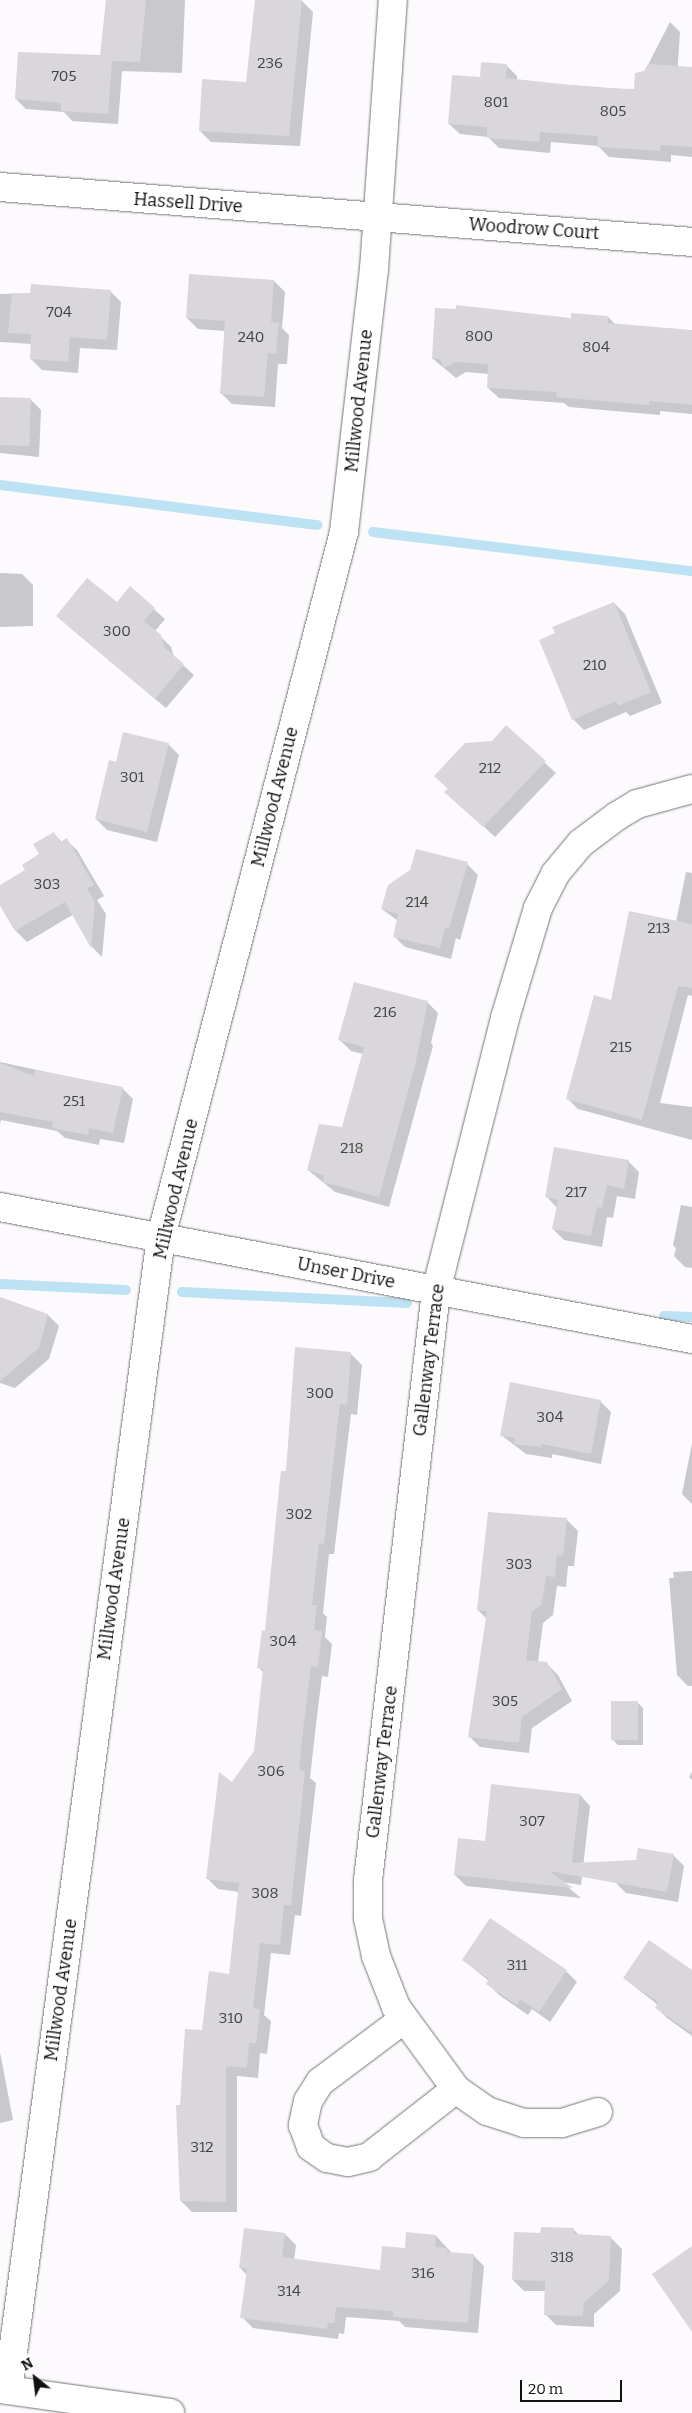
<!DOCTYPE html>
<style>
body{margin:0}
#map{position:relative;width:692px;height:2413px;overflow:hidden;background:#fcfafd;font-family:Bitter,serif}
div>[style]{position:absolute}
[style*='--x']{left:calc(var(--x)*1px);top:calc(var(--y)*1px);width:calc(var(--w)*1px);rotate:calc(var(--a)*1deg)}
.shadow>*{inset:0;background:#0003}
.stream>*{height:10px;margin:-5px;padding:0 5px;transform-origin:5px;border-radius:5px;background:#bce2f3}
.building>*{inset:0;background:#d9d7da;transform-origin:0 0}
.roads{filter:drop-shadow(0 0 1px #777578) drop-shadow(0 0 1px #777578)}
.minor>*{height:28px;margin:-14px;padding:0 14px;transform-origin:14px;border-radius:14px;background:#fff}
.secondary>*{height:28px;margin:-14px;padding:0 14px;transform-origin:14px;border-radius:14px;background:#fff}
span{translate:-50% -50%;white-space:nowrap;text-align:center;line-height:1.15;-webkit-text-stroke:4px #fff;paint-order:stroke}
.number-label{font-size:15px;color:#434244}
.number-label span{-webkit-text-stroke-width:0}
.street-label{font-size:18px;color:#111112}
.north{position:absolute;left:10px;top:2353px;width:50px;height:50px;-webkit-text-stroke:4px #fff;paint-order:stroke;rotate:331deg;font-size:14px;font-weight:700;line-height:20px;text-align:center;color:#111112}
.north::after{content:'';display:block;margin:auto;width:18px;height:22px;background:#111112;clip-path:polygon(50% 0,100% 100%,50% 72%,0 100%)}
.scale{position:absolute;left:520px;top:2380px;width:102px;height:22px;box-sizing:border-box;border:2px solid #111112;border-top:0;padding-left:6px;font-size:15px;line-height:18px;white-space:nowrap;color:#111112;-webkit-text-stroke:4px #fff;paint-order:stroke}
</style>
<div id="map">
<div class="shadow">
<i style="clip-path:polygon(107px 0,185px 0,182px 73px,122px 71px,118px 124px,72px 121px,64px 112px,26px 109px,16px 99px,102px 56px)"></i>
<i style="clip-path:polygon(257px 0,302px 1px,313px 12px,300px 146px,211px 142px,200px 131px,247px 83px)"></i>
<i style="clip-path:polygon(670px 22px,680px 32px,676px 93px,692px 94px,692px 157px,671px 155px,671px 162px,609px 157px,598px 146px,551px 142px,550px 153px,499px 148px,488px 137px,460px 134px,449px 124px,481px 79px,506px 65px,517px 76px,517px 81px,635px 90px)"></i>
<i style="clip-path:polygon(274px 281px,285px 292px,282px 328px,289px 335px,287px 364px,278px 364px,275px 407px,232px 404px,221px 393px,226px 331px,198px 329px,187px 318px)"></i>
<i style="clip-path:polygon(110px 291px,121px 302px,117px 350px,80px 348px,78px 373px,42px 370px,31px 359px,32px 344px,0 342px,0 294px)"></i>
<i style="clip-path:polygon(457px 306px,572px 320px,608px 317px,616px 325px,692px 331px,692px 414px,660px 411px,660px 415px,569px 407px,564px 403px,499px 398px,488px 388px,489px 374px,466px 372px,456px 378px,433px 359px)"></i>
<i style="clip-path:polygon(0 398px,30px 399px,41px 410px,39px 457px,0 453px)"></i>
<i style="clip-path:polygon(0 573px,22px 574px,33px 585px,33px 626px,0 627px)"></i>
<i style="clip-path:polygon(130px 588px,165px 619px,155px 631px,171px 647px,174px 657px,194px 675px,166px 708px,68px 626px,117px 604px)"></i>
<i style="clip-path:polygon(614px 603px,625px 614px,662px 703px,630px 716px,626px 712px,584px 730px,573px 719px)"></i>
<i style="clip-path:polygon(511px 732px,556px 773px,495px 837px,457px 802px,492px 742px)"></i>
<i style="clip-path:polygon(168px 744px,179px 755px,157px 842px,107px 830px,96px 819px,117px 763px)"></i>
<i style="clip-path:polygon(54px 834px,62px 842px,66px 840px,77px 850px,104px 896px,97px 900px,106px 914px,102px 957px,92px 947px,74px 914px,27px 942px,16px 931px,0 903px,0 886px,27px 870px)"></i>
<i style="clip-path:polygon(467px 864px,478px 875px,460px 940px,456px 938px,451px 959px,405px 947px,394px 936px,398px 921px,382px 909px)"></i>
<i style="clip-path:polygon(686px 872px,692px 873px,692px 996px,688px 995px,660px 1103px,692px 1107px,692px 1140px,578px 1109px,567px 1098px,612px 1001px,676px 922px)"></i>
<i style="clip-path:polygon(427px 1002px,438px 1013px,431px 1043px,433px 1046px,389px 1207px,335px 1192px,308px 1170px,343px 1129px,363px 1054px,351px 1051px,340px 1040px)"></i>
<i style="clip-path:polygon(0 1062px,122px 1088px,133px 1099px,124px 1143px,100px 1139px,99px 1145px,65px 1138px,57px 1131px,1px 1120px,0 1124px)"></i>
<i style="clip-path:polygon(628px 1161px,639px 1172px,635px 1199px,617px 1196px,613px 1218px,607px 1217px,602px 1247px,564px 1240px,553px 1229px,557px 1208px,547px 1197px)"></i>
<i style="clip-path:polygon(681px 1205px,692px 1207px,692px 1268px,685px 1267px,674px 1256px,676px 1248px,673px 1245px)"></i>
<i style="clip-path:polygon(0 1298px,48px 1315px,59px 1326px,49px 1359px,15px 1388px,0 1383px)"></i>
<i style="clip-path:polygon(351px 1354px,362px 1365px,357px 1415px,351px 1414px,334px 1554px,329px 1554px,323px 1613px,327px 1617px,325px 1637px,332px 1644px,328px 1677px,322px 1676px,315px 1733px,310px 1778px,316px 1783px,301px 1916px,295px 1915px,290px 1955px,271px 1953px,264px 2015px,271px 2021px,267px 2054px,260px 2053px,258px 2078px,237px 2076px,237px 2212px,192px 2212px,181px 2201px,181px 2106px,204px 2032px,230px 1975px,239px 1892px,218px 1889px,207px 1878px,232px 1784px,255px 1752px,263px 1672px,258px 1667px,266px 1632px,287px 1473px)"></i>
<i style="clip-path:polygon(600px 1401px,611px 1412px,601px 1464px,552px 1454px,552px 1458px,526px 1454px,501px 1435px)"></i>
<i style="clip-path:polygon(692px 1443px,692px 1504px,682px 1494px)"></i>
<i style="clip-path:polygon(567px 1520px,578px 1531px,574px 1566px,568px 1566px,566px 1587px,557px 1586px,553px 1615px,543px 1623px,538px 1662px,546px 1663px,558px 1675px,572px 1701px,532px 1728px,529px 1753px,480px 1747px,469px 1736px,487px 1619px,478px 1610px)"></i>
<i style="clip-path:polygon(692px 1571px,692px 1686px,688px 1686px,677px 1675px,669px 1578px,674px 1578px,673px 1572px)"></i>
<i style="clip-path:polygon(637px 1702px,643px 1708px,643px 1745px,618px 1745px,613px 1740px)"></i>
<i style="clip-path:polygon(692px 1772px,692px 1780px,689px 1777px)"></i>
<i style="clip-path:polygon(580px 1795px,590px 1806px,581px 1885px,562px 1882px,581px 1898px,466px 1886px,455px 1875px,486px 1842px)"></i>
<i style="clip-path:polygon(673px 1855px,684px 1866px,678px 1902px,626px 1893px,615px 1882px)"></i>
<i style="clip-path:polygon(463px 1960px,566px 1971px,577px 1982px,550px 2022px,532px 2009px,528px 2015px,499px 1995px,488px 1984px,489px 1981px)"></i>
<i style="clip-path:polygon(692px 1972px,692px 2036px,667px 2018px,656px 2007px,658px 2005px,624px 1978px)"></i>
<i style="clip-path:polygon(0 2052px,13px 2120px,0 2123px)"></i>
<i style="clip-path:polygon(574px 2230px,580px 2236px,611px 2238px,622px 2249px,620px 2291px,594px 2314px,594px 2327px,556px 2325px,545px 2314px,546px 2291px,524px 2291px,513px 2280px)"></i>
<i style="clip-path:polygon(285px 2234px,296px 2245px,294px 2260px,381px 2271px,406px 2249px,436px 2236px,452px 2253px,473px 2255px,484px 2266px,478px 2333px,405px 2327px,399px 2321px,346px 2317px,344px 2334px,339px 2333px,338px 2339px,253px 2328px,242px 2317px,247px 2275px,240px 2268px)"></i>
</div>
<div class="stream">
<i style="--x:0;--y:485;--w:320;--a:7.2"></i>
<i style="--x:373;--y:532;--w:321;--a:7"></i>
<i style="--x:0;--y:1284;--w:126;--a:2.7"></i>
<i style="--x:182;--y:1292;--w:225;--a:2.8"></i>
<i style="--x:664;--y:1316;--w:28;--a:2"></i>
</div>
<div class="building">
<i style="clip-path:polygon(106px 0,146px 0,140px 62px,112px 61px,108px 114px,61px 111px,61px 103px,15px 99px,18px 52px,100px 55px)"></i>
<i style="clip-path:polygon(255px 0,302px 0,289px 136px,199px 131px,202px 79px,246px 82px)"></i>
<i style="clip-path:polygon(481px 62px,507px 64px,506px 78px,599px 88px,634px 89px,635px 73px,644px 71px,648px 64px,692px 67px,692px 147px,661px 145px,660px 151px,597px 147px,598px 136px,540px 132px,539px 142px,487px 138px,487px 127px,448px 124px,452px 75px,480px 77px)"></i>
<i style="clip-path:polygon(189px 274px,274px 280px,271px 322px,279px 323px,276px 354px,268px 353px,264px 397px,220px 394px,225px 321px,186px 318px)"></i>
<i style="clip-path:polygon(31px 284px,111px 290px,107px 340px,70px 337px,68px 362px,30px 359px,31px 334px,8px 333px,12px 293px,30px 294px)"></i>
<i style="clip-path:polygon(456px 305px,571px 318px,571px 313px,608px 316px,608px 323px,692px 330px,692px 405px,650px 401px,649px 405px,556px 397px,557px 392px,487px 388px,488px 364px,455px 362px,444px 368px,440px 359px,432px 359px,435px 308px,456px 309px)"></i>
<i style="left:0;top:397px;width:31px;height:48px;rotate:2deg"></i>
<i style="clip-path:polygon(87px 578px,117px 602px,130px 586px,155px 608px,144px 621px,161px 635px,164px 647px,184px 664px,155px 699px,56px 616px)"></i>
<i style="clip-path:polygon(614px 602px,651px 692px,618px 706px,616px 701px,572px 720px,539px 640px,555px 633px,552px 627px)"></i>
<i style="clip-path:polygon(506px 725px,546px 761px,483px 827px,444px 792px,448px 789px,434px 776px,465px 743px,492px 741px)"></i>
<i style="clip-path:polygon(123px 732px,169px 743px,147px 832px,95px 819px,109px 760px,116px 762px)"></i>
<i style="clip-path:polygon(54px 832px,60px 842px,67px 838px,94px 885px,87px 888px,95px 902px,91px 948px,65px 902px,15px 931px,0 906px,0 885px,25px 870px,22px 865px,39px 854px,33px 844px)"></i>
<i style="clip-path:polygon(416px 849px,468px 862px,449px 929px,445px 928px,440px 948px,393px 937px,398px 914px,381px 909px,388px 885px,410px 870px)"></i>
<i style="clip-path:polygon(629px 911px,692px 924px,692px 988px,678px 986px,642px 1120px,566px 1099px,594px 995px,611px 1000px)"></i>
<i style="clip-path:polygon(354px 982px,428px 1001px,415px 1066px,379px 1197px,323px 1182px,324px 1175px,307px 1170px,319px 1124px,342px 1127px,364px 1047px,338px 1040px)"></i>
<i style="clip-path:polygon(0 1063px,34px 1076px,35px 1070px,123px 1087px,113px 1133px,89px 1128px,88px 1135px,52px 1128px,53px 1122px,0 1112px)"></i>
<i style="clip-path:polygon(554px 1147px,629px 1160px,624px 1189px,607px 1185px,602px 1208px,597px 1207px,591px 1236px,552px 1229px,558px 1200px,545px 1197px)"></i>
<i style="clip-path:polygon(0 1297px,48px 1314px,39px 1348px,0 1381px)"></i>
<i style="clip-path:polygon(295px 1347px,351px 1352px,347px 1405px,340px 1404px,324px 1544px,319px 1543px,312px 1605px,317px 1605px,314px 1630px,322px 1631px,318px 1667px,311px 1666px,304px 1722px,299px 1770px,305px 1771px,291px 1905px,284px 1905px,280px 1945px,260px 1943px,253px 2008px,260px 2009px,256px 2043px,249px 2043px,247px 2068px,226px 2066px,226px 2202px,180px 2201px,176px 2105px,180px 2105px,185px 2029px,202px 2030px,209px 1971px,229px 1974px,239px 1883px,206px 1879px,219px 1772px,232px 1782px,254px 1751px,263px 1669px,257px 1668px,262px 1630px,265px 1631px,280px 1478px,281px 1471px,286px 1471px)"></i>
<i style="clip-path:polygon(510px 1382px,601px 1400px,591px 1454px,542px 1444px,541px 1447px,514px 1444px,515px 1438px,500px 1436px)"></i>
<i style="clip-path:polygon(488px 1512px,567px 1518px,563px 1556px,557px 1555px,555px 1577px,546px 1576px,542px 1604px,532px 1612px,526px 1660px,547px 1662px,562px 1689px,522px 1717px,519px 1743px,468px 1737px,487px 1611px,477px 1610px)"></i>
<i style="left:638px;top:1701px;width:39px;height:27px;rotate:90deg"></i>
<i style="clip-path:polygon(491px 1784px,580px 1794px,572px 1863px,636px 1860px,638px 1848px,674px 1854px,667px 1892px,549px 1871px,573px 1888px,454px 1875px,458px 1838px,485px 1841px)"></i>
<i style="clip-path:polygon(490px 1918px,567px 1970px,539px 2012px,520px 1999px,517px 2005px,486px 1984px,489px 1979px,462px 1960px)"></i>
<i style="clip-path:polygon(649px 1940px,692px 1970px,692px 2033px,655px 2008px,658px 2002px,623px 1978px)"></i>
<i style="clip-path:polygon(541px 2227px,574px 2228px,574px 2234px,611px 2236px,609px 2280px,584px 2303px,583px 2316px,544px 2315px,545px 2281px,512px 2280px,514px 2232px,540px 2233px)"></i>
<i style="clip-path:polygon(244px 2228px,285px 2233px,282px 2257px,380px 2270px,382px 2246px,405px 2248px,406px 2232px,436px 2235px,435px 2247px,448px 2248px,447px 2252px,474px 2254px,468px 2323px,393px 2317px,393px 2311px,336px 2307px,334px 2323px,328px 2323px,327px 2329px,240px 2318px,247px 2269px,239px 2268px)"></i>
<i style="clip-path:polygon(692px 2246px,692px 2332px,652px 2274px)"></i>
</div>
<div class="roads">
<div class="minor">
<i style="--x:0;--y:187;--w:694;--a:4.54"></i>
<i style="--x:0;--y:1207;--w:704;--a:10.8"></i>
<i style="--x:404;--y:2019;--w:105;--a:143.1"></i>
<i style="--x:320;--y:2082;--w:22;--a:122"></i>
<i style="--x:308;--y:2101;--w:25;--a:102"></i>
<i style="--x:303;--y:2125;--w:23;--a:70"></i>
<i style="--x:311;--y:2147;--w:19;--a:35"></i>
<i style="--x:327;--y:2158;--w:21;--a:11"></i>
<i style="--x:348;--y:2162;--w:22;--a:-13"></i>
<i style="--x:369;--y:2157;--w:110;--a:-38"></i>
<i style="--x:598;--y:2112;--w:38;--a:163"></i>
<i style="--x:562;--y:2123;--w:38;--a:180"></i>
<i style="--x:524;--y:2123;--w:39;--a:-162"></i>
<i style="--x:487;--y:2111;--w:38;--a:-145"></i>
<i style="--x:456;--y:2089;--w:102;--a:-126.2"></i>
<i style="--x:396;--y:2007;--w:55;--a:-111.4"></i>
<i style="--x:376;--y:1956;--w:39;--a:-102"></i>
<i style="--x:368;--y:1918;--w:38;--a:-90"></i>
<i style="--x:368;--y:1880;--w:593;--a:-83.41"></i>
<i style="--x:436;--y:1291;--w:282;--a:-75.8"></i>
<i style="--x:505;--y:1018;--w:115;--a:-73.3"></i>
<i style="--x:538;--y:908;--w:38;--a:-63"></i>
<i style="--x:555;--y:874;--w:40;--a:-50"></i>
<i style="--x:581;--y:843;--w:45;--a:-36.9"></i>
<i style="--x:617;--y:816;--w:23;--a:-31"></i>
<i style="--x:637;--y:804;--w:57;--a:-15.3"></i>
<i style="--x:8;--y:2390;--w:1163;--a:-82.44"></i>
<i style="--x:161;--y:1237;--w:728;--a:-75.45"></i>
<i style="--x:344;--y:532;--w:265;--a:-83.5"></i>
<i style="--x:374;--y:269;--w:270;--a:-86"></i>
</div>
<div class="secondary">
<i style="--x:0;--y:2389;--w:172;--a:8"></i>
</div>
</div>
<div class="number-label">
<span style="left:270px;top:64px">236</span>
<span style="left:64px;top:77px">705</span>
<span style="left:496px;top:103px">801</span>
<span style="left:613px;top:112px">805</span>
<span style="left:59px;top:313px">704</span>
<span style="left:479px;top:337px">800</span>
<span style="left:251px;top:338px">240</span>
<span style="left:596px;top:348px">804</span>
<span style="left:117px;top:632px">300</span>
<span style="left:595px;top:666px">210</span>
<span style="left:490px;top:769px">212</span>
<span style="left:132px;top:778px">301</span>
<span style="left:47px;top:885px">303</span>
<span style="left:417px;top:903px">214</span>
<span style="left:659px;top:929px">213</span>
<span style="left:385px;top:1013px">216</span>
<span style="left:621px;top:1048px">215</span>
<span style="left:74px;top:1102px">251</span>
<span style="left:352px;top:1149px">218</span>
<span style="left:576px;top:1193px">217</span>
<span style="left:320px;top:1394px">300</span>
<span style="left:550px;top:1418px">304</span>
<span style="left:299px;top:1515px">302</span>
<span style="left:519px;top:1565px">303</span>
<span style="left:283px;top:1642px">304</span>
<span style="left:505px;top:1702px">305</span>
<span style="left:271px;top:1772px">306</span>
<span style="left:532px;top:1822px">307</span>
<span style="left:265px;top:1894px">308</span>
<span style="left:517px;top:1966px">311</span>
<span style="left:231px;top:2019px">310</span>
<span style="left:202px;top:2148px">312</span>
<span style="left:562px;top:2258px">318</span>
<span style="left:423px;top:2274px">316</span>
<span style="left:289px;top:2292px">314</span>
</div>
<div class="street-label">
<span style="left:188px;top:203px;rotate:4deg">Hassell Drive</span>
<span style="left:534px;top:229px;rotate:4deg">Woodrow Court</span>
<span style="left:359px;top:401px;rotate:-84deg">Millwood Avenue</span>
<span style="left:275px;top:797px;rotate:-76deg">Millwood Avenue</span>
<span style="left:176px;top:1189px;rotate:-77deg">Millwood Avenue</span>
<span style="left:346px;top:1273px;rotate:11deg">Unser Drive</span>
<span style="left:429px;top:1360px;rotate:-83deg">Gallenway Terrace</span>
<span style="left:114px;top:1589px;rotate:-82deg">Millwood Avenue</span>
<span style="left:382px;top:1762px;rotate:-83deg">Gallenway Terrace</span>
<span style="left:61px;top:1990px;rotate:-82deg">Millwood Avenue</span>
</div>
<div class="north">N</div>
<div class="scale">20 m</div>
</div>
